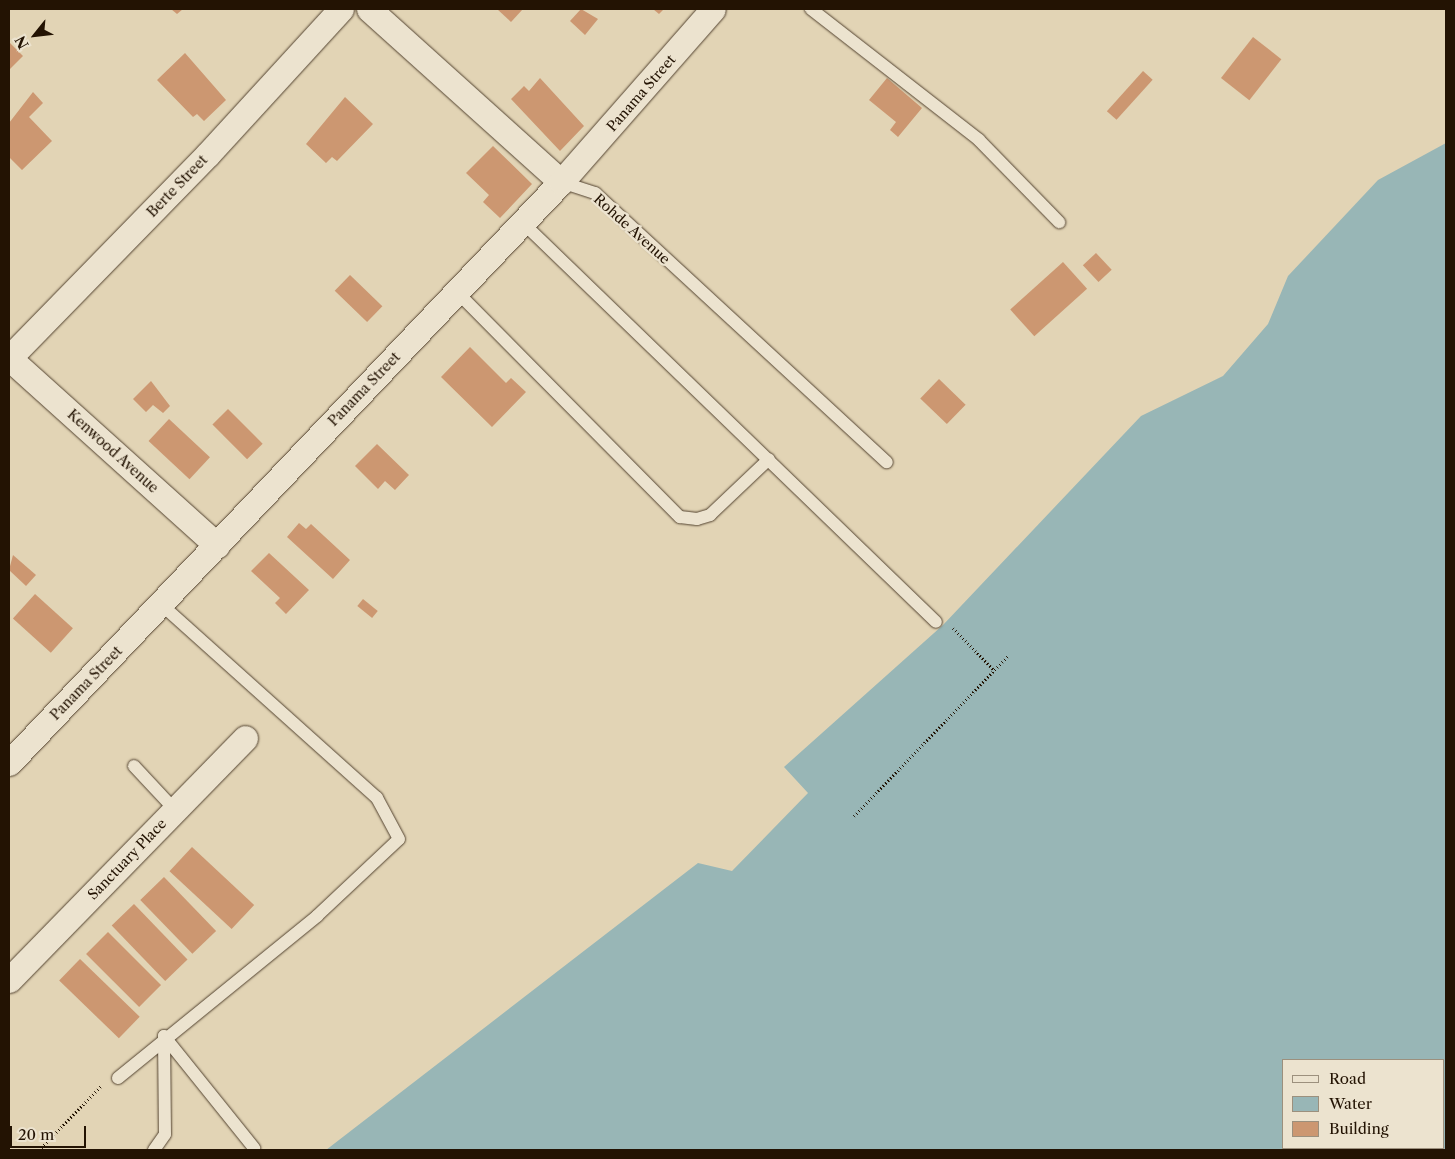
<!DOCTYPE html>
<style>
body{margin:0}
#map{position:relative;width:1455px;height:1159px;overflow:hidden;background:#e2d4b5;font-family:"Libre Caslon Text",serif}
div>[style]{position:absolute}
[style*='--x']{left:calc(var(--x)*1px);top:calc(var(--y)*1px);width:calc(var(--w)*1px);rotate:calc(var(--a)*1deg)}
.water>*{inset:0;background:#98b6b6}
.building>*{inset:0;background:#cc9771;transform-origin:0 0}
.path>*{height:3px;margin-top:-1.5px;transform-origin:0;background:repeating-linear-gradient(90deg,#231303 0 1px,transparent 0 3.5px)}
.roads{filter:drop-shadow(0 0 1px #534330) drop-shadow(0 0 1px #534330)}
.service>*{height:12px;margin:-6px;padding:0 6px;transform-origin:6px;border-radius:6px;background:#ece3cf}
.minor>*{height:25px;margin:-12.5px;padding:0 12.5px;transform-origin:12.5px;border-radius:12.5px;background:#ece3cf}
span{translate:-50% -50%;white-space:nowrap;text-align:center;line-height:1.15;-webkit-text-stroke:4.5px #ece3cf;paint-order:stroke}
.street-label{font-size:14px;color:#231303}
.frame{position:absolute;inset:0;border:10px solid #231303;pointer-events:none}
.legend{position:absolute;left:1282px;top:1059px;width:162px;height:90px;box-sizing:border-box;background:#ece3cf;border:1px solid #9c907d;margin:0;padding:6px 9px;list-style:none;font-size:15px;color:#231303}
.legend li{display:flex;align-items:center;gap:10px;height:25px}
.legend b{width:25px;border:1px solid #9c907d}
.north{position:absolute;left:10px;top:10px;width:50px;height:50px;-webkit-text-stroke:4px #ece3cf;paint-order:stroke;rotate:241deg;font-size:14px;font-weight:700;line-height:20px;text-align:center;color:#231303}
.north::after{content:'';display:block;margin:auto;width:18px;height:22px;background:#231303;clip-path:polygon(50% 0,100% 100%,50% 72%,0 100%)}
.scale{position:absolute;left:10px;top:1126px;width:76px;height:22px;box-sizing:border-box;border:2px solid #231303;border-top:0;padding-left:6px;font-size:15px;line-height:18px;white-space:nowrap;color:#231303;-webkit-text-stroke:4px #ece3cf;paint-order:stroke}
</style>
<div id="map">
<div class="water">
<i style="clip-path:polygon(evenodd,1446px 143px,1446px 1150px,326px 1150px,698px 863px,732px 871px,808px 793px,784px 767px,943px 625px,1141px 416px,1223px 376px,1268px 324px,1288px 276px,1378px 180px,1446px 143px,1284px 1060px,1444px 1060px,1444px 1148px,1284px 1148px,1284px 1060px)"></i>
</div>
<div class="building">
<i style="clip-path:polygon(171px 9px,183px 9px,177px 14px)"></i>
<i style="clip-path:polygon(497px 9px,523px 9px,511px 22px)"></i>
<i style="clip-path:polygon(581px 9px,598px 19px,585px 35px,570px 21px)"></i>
<i style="clip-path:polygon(653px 9px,664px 9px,659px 14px)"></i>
<i style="left:1253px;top:37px;width:36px;height:52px;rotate:38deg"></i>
<i style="clip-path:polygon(9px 42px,23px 56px,9px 70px)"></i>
<i style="clip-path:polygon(185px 53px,226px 100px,204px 121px,197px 114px,193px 117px,157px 80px)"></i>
<i style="left:1143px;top:71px;width:13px;height:54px;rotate:42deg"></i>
<i style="clip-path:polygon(540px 78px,584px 126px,560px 151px,511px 99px,524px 86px,529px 91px)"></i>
<i style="clip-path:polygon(887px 78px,922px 108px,898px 137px,890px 130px,896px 122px,869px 100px)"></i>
<i style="clip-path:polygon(33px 92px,43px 103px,29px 117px,52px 141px,22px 170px,9px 157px,9px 123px)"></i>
<i style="clip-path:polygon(345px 97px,373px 124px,337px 161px,332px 157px,326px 163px,306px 144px)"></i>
<i style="clip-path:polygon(493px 146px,532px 184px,500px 218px,483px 202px,489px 195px,466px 173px)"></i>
<i style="left:1096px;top:253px;width:23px;height:18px;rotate:47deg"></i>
<i style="left:1063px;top:262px;width:36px;height:71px;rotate:48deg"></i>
<i style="left:350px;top:275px;width:45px;height:22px;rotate:44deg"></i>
<i style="clip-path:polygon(470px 347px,506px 383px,511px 378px,526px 392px,492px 427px,441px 377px)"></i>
<i style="left:939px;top:379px;width:37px;height:27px;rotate:44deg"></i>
<i style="clip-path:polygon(151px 381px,170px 406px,163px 413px,153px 405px,146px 412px,133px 399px)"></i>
<i style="left:228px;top:409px;width:49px;height:22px;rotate:45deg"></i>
<i style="left:169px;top:419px;width:56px;height:30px;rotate:43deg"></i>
<i style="clip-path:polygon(377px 444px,409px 475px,395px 490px,385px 481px,378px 489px,355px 466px)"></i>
<i style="clip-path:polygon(299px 523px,306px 529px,311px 524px,350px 560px,333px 579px,287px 537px)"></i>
<i style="clip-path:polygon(269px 553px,309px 590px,286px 614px,275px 603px,280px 598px,251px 571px)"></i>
<i style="clip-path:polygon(13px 555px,36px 575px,26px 586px,9px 570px)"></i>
<i style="left:35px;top:594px;width:51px;height:33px;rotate:42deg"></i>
<i style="left:363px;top:599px;width:19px;height:9px;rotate:39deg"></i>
<i style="left:192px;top:847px;width:85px;height:33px;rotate:43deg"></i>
<i style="left:164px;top:877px;width:75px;height:33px;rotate:46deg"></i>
<i style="left:134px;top:904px;width:77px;height:31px;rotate:46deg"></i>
<i style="left:108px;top:932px;width:75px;height:31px;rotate:45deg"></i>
<i style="left:80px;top:959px;width:83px;height:30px;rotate:44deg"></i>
</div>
<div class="path">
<i style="--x:953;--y:628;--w:59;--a:45.7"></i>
<i style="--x:854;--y:816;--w:222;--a:-46.1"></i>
<i style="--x:39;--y:1150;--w:89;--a:-45.9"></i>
</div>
<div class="roads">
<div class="service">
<i style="--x:811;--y:9;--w:213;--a:37.9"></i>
<i style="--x:979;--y:140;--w:115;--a:45.7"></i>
<i style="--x:561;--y:182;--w:36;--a:18"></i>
<i style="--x:595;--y:193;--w:397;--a:42.7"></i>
<i style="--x:523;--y:223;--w:574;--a:44.01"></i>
<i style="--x:457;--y:292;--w:317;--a:45.3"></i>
<i style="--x:680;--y:517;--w:17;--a:7"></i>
<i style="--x:697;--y:519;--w:14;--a:-17"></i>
<i style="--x:710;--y:515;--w:81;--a:-43.5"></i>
<i style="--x:134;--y:766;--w:60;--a:47"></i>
<i style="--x:164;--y:1036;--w:144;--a:51.2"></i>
<i style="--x:118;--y:1078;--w:257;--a:-39.1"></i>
<i style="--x:317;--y:916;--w:112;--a:-43.2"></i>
<i style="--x:399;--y:839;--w:47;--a:-118.2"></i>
<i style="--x:377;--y:798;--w:289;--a:-138.1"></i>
<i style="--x:154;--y:1150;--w:19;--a:-55"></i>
<i style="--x:165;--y:1134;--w:98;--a:-90.6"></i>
</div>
<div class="minor">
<i style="--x:369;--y:9;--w:258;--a:42"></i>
<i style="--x:9;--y:358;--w:285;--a:-45.7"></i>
<i style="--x:208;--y:154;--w:197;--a:-47.5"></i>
<i style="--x:9;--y:358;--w:280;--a:42"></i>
<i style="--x:9;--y:763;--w:801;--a:-46.47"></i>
<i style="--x:561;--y:182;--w:230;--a:-48.7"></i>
<i style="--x:9;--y:980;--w:338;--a:-45.7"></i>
</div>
</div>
<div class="street-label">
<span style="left:641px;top:93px;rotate:-49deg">Panama Street</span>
<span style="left:177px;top:186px;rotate:-46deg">Berte Street</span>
<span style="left:632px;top:229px;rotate:42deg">Rohde Avenue</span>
<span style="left:364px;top:389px;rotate:-46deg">Panama Street</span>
<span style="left:113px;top:451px;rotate:42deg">Kenwood Avenue</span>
<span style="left:86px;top:683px;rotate:-46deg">Panama Street</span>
<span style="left:127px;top:859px;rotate:-46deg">Sanctuary Place</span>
</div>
<div class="frame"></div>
<ul class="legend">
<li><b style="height:6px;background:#ece3cf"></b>Road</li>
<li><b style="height:14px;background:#98b6b6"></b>Water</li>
<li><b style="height:14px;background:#cc9771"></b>Building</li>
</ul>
<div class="north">N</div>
<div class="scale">20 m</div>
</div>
